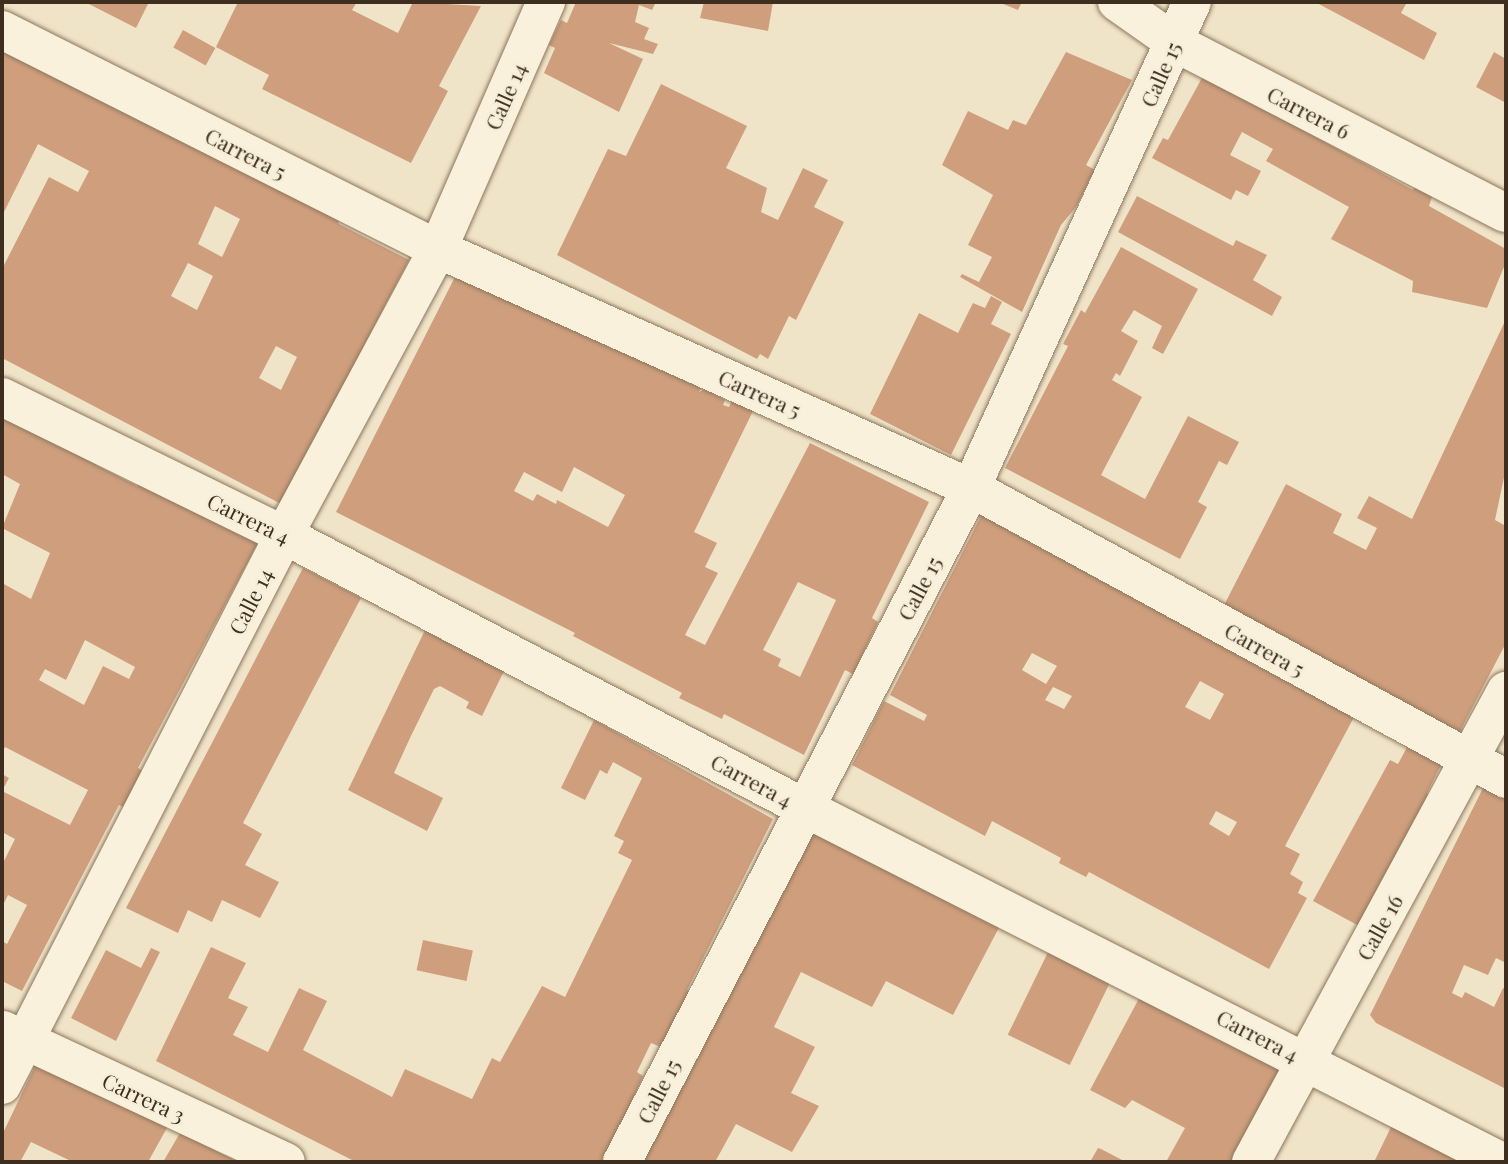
<!DOCTYPE html>
<style>
body{margin:0}
#map{position:relative;width:1508px;height:1164px;overflow:hidden;background:#f0e4c8;font-family:"Playfair Display",serif}
div>[style]{position:absolute}
[style*='--x']{left:calc(var(--x)*1px);top:calc(var(--y)*1px);width:calc(var(--w)*1px);rotate:calc(var(--a)*1deg)}
.building>*{inset:0;background:#cf9f7d;transform-origin:0 0}
.roads{filter:drop-shadow(0 0 2px #8d765c) drop-shadow(0 0 2px #8d765c)}
.minor>*{height:38px;margin:-19px;padding:0 19px;transform-origin:19px;border-radius:19px;background:#faf1dc}
.tertiary>*{height:38px;margin:-19px;padding:0 19px;transform-origin:19px;border-radius:19px;background:#faf1dc}
span{translate:-50% -50%;white-space:nowrap;text-align:center;line-height:1.15;-webkit-text-stroke:5px #f7eed8;paint-order:stroke}
.street-label{font-size:21px;color:#3d2e20}
.frame{position:absolute;inset:0;border:4px solid #3d2e20;pointer-events:none}
</style>
<div id="map">
<div class="building">
<i style="clip-path:polygon(85px 2px,149px 2px,136px 28px)"></i>
<i style="clip-path:polygon(238px 2px,357px 2px,352px 10px,398px 33px,413px 2px,481px 6px,439px 86px,448px 91px,411px 163px,262px 89px,269px 75px,216px 47px)"></i>
<i style="clip-path:polygon(576px 2px,656px 2px,652px 10px,639px 5px,635px 22px,649px 28px,644px 39px,658px 44px,653px 54px,609px 43px,643px 59px,619px 112px,544px 73px,555px 48px,549px 45px,561px 20px,567px 23px)"></i>
<i style="clip-path:polygon(704px 2px,773px 2px,768px 31px,700px 18px)"></i>
<i style="clip-path:polygon(998px 2px,1022px 2px,1018px 10px)"></i>
<i style="clip-path:polygon(1315px 2px,1407px 2px,1401px 13px,1437px 33px,1424px 60px)"></i>
<i style="left:183px;top:30px;width:37px;height:20px;rotate:29deg"></i>
<i style="clip-path:polygon(evenodd,2px 43px,334px 206px,339px 224px,409px 260px,281px 504px,2px 358px,2px 269px,49px 177px,78px 192px,89px 171px,38px 144px,2px 216px,2px 43px,215px 206px,240px 219px,222px 257px,198px 244px,215px 206px,2px 43px,188px 263px,213px 276px,197px 310px,171px 296px,188px 263px,2px 43px,276px 346px,297px 357px,281px 390px,259px 378px,276px 346px)"></i>
<i style="clip-path:polygon(1066px 52px,1132px 80px,1086px 165px,1095px 170px,1076px 207px,1061px 225px,1022px 312px,960px 277px,962px 274px,979px 282px,992px 257px,968px 245px,993px 195px,942px 165px,968px 111px,1008px 130px,1013px 120px,1026px 125px)"></i>
<i style="clip-path:polygon(1494px 52px,1506px 59px,1506px 103px,1476px 87px)"></i>
<i style="clip-path:polygon(1203px 76px,1413px 190px,1416px 185px,1433px 194px,1429px 206px,1506px 249px,1506px 262px,1487px 308px,1412px 292px,1413px 281px,1331px 239px,1349px 207px,1266px 161px,1273px 149px,1242px 132px,1230px 155px,1261px 171px,1248px 196px,1236px 190px,1231px 200px,1152px 158px,1163px 138px,1168px 140px)"></i>
<i style="clip-path:polygon(661px 84px,747px 126px,726px 168px,767px 188px,761px 212px,778px 220px,803px 168px,828px 180px,814px 207px,844px 222px,796px 320px,789px 316px,768px 359px,760px 354px,757px 359px,557px 255px,608px 149px,626px 156px)"></i>
<i style="clip-path:polygon(1137px 196px,1233px 246px,1236px 240px,1267px 255px,1253px 280px,1282px 297px,1272px 316px,1118px 232px)"></i>
<i style="clip-path:polygon(1121px 247px,1198px 289px,1163px 354px,1152px 348px,1162px 326px,1134px 310px,1121px 331px,1138px 341px,1120px 376px,1116px 373px,1112px 380px,1142px 397px,1101px 475px,1145px 499px,1188px 416px,1239px 442px,1227px 465px,1219px 461px,1198px 502px,1207px 507px,1180px 559px,1005px 468px,1068px 346px,1063px 344px,1081px 310px,1085px 313px)"></i>
<i style="clip-path:polygon(evenodd,462px 263px,701px 388px,699px 392px,705px 389px,725px 400px,723px 405px,729px 407px,732px 401px,753px 411px,694px 532px,717px 543px,705px 567px,718px 573px,685px 635px,705px 645px,810px 443px,929px 502px,872px 618px,878px 622px,853px 674px,845px 670px,804px 755px,724px 714px,722px 719px,679px 698px,682px 693px,573px 636px,575px 633px,336px 512px,462px 263px,574px 467px,625px 495px,608px 527px,557px 500px,556px 504px,537px 494px,533px 501px,514px 491px,524px 472px,562px 492px,574px 467px,462px 263px,798px 582px,836px 600px,800px 677px,778px 666px,781px 659px,763px 650px,798px 582px)"></i>
<i style="clip-path:polygon(991px 296px,1002px 302px,991px 324px,1011px 334px,951px 455px,870px 414px,919px 313px,958px 333px,973px 303px,985px 308px)"></i>
<i style="clip-path:polygon(1506px 319px,1506px 468px,1495px 520px,1506px 526px,1506px 643px,1456px 739px,1218px 617px,1286px 484px,1342px 514px,1333px 533px,1366px 550px,1377px 528px,1357px 518px,1369px 496px,1412px 519px)"></i>
<i style="clip-path:polygon(evenodd,2px 407px,98px 461px,96px 465px,137px 486px,141px 478px,259px 541px,138px 768px,143px 771px,131px 793px,123px 807px,119px 805px,22px 991px,2px 981px,2px 941px,7px 944px,27px 905px,8px 895px,2px 907px,2px 865px,15px 839px,2px 832px,2px 774px,9px 778px,2px 791px,70px 825px,88px 790px,5px 747px,2px 753px,2px 583px,31px 599px,50px 553px,2px 528px,20px 484px,2px 474px,2px 407px,85px 640px,135px 667px,129px 679px,103px 666px,84px 705px,39px 680px,45px 669px,66px 680px,85px 640px)"></i>
<i style="clip-path:polygon(evenodd,982px 514px,1360px 706px,1285px 846px,1300px 854px,1290px 874px,1303px 882px,1298px 893px,1307px 898px,1269px 969px,1089px 872px,1086px 877px,1059px 863px,1061px 858px,992px 821px,985px 836px,852px 765px,884px 701px,924px 721px,927px 715px,890px 695px,982px 514px,1032px 653px,1057px 666px,1046px 684px,1022px 670px,1032px 653px,982px 514px,1200px 681px,1224px 694px,1210px 720px,1185px 707px,1200px 681px,982px 514px,1053px 687px,1072px 696px,1064px 709px,1045px 700px,1053px 687px,982px 514px,1216px 811px,1237px 822px,1229px 836px,1209px 824px,1216px 811px)"></i>
<i style="clip-path:polygon(303px 568px,361px 598px,243px 823px,262px 834px,245px 865px,279px 882px,260px 918px,222px 900px,212px 922px,188px 910px,178px 933px,126px 908px)"></i>
<i style="clip-path:polygon(426px 628px,505px 669px,482px 716px,466px 708px,469px 702px,440px 686px,434px 689px,410px 738px,394px 773px,443px 798px,427px 831px,348px 790px)"></i>
<i style="clip-path:polygon(594px 720px,773px 819px,687px 990px,693px 994px,666px 1049px,651px 1043px,637px 1072px,643px 1076px,605px 1162px,356px 1162px,156px 1061px,211px 947px,246px 963px,228px 998px,248px 1007px,233px 1035px,268px 1052px,299px 988px,327px 1001px,303px 1050px,392px 1097px,405px 1069px,472px 1099px,492px 1058px,500px 1062px,542px 986px,565px 997px,632px 860px,618px 853px,624px 841px,614px 836px,642px 778px,613px 762px,607px 774px,600px 770px,585px 800px,561px 788px)"></i>
<i style="clip-path:polygon(1412px 738px,1443px 761px,1427px 793px,1432px 796px,1359px 926px,1313px 901px,1390px 760px,1398px 764px)"></i>
<i style="clip-path:polygon(1483px 788px,1506px 789px,1506px 963px,1496px 958px,1488px 975px,1464px 965px,1452px 993px,1462px 998px,1465px 992px,1494px 1007px,1503px 988px,1506px 990px,1506px 1089px,1376px 1023px,1370px 1015px)"></i>
<i style="clip-path:polygon(835px 827px,1003px 920px,953px 1015px,886px 981px,872px 1007px,801px 972px,774px 1027px,815px 1047px,791px 1093px,819px 1106px,792px 1152px,736px 1124px,715px 1162px,642px 1162px,811px 833px)"></i>
<i style="left:423px;top:940px;width:51px;height:31px;rotate:12deg"></i>
<i style="left:1052px;top:944px;width:69px;height:101px;rotate:26deg"></i>
<i style="clip-path:polygon(151px 948px,160px 952px,116px 1041px,71px 1018px,106px 950px,141px 968px)"></i>
<i style="clip-path:polygon(1143px 991px,1290px 1063px,1236px 1162px,1166px 1162px,1185px 1128px,1132px 1100px,1125px 1108px,1090px 1090px)"></i>
<i style="clip-path:polygon(37px 1062px,168px 1126px,148px 1162px,73px 1162px,31px 1142px,20px 1162px,2px 1162px,2px 1135px)"></i>
<i style="clip-path:polygon(1393px 1123px,1470px 1162px,1374px 1162px)"></i>
<i style="clip-path:polygon(180px 1133px,238px 1162px,163px 1162px)"></i>
<i style="clip-path:polygon(1098px 1148px,1101px 1149px,1126px 1162px,1090px 1162px)"></i>
</div>
<div class="roads">
<div class="minor">
<i style="--x:1117;--y:2;--w:70;--a:35.1"></i>
<i style="--x:1174;--y:42;--w:373;--a:27.3"></i>
<i style="--x:3;--y:1030;--w:312;--a:25"></i>
<i style="--x:2;--y:1085;--w:618;--a:-62.85"></i>
<i style="--x:284;--y:535;--w:325;--a:-61.7"></i>
<i style="--x:438;--y:249;--w:270;--a:-66.4"></i>
<i style="--x:622;--y:1162;--w:759;--a:-62.62"></i>
<i style="--x:971;--y:488;--w:534;--a:-65.55"></i>
</div>
<div class="tertiary">
<i style="--x:2;--y:30;--w:488;--a:26.7"></i>
<i style="--x:438;--y:249;--w:584;--a:24.15"></i>
<i style="--x:971;--y:488;--w:609;--a:28.54"></i>
<i style="--x:2;--y:397;--w:314;--a:26.1"></i>
<i style="--x:284;--y:535;--w:586;--a:27.66"></i>
<i style="--x:803;--y:807;--w:784;--a:26.92"></i>
<i style="--x:1251;--y:1162;--w:536;--a:-61.57"></i>
</div>
</div>
<div class="street-label">
<span style="left:1160px;top:74px;rotate:-66deg">Calle 15</span>
<span style="left:505px;top:96px;rotate:-66deg">Calle 14</span>
<span style="left:1309px;top:112px;rotate:27deg">Carrera 6</span>
<span style="left:246px;top:153px;rotate:27deg">Carrera 5</span>
<span style="left:760px;top:393px;rotate:24deg">Carrera 5</span>
<span style="left:249px;top:518px;rotate:26deg">Carrera 4</span>
<span style="left:919px;top:588px;rotate:-62deg">Calle 15</span>
<span style="left:250px;top:601px;rotate:-63deg">Calle 14</span>
<span style="left:1265px;top:649px;rotate:29deg">Carrera 5</span>
<span style="left:752px;top:780px;rotate:28deg">Carrera 4</span>
<span style="left:1379px;top:927px;rotate:-61deg">Calle 16</span>
<span style="left:1258px;top:1035px;rotate:27deg">Carrera 4</span>
<span style="left:658px;top:1091px;rotate:-63deg">Calle 15</span>
<span style="left:144px;top:1097px;rotate:25deg">Carrera 3</span>
</div>
<div class="frame"></div>
</div>
